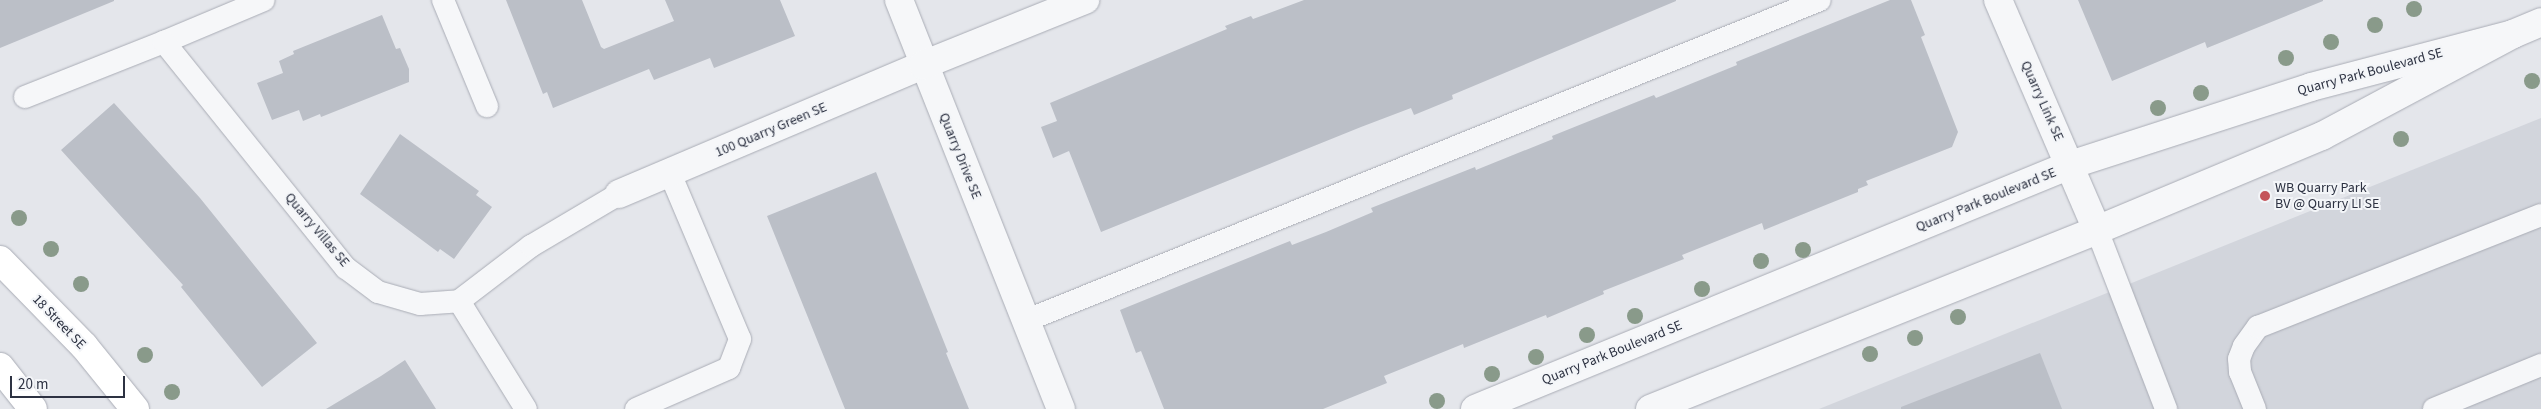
<!DOCTYPE html>
<style>
body{margin:0}
#map{position:relative;width:2541px;height:409px;overflow:hidden;background:#e4e6eb;font-family:"Source Sans 3",sans-serif}
div>[style]{position:absolute}
[style*='--x']{left:calc(var(--x)*1px);top:calc(var(--y)*1px);width:calc(var(--w)*1px);rotate:calc(var(--a)*1deg)}
.built>*{inset:0;background:#d2d5dc}
.building>*{inset:0;background:#bbbfc7}
.roads{filter:drop-shadow(0 0 1px #a9acb5) drop-shadow(0 0 1px #a9acb5)}
.service>*{height:22px;margin:-11px;padding:0 11px;transform-origin:11px;border-radius:11px;background:#f6f7f9}
.minor>*{height:28px;margin:-14px;padding:0 14px;transform-origin:14px;border-radius:14px;background:#f6f7f9}
.tertiary>*{height:28px;margin:-14px;padding:0 14px;transform-origin:14px;border-radius:14px;background:#f6f7f9}
.secondary>*{height:28px;margin:-14px;padding:0 14px;transform-origin:14px;border-radius:14px;background:#fff}
.trees>*{width:16px;height:16px;margin:-8px;border-radius:50%;background:#899a8a}
.dots>*{width:14px;height:14px;translate:-50% -50%;box-sizing:border-box;border:2px solid #f3f5f8;border-radius:50%}
span{translate:-50% -50%;white-space:nowrap;text-align:center;line-height:1.15;-webkit-text-stroke:4px #f3f5f8;paint-order:stroke}
.street-label{font-size:14px;color:#2d3242}
.poi-label{font-size:14px;color:#2d3242}
.left{translate:0 -50%;text-align:left}
.scale{position:absolute;left:10px;top:376px;width:115px;height:22px;box-sizing:border-box;border:2px solid #2d3242;border-top:0;padding-left:6px;font-size:15px;line-height:18px;white-space:nowrap;color:#2d3242;-webkit-text-stroke:4px #f3f5f8;paint-order:stroke}
</style>
<div id="map">
<div class="built">
<i style="clip-path:polygon(2541px 118px,2541px 409px,1819px 409px)"></i>
</div>
<div class="building">
<i style="clip-path:polygon(0 0,114px 0,114px 1px,0 48px)"></i>
<i style="clip-path:polygon(506px 0,582px 0,601px 47px,604px 49px,674px 21px,665px 0,780px 0,795px 36px,714px 68px,710px 58px,654px 80px,649px 69px,553px 108px,547px 92px,543px 94px)"></i>
<i style="clip-path:polygon(1304px 0,1676px 0,1676px 1px,1452px 95px,1453px 99px,1414px 115px,1411px 108px,1361px 127px,1101px 232px,1069px 151px,1053px 158px,1041px 127px,1057px 121px,1050px 103px,1227px 29px,1225px 26px,1251px 16px,1253px 19px)"></i>
<i style="clip-path:polygon(1890px 0,1911px 0,1925px 35px,1921px 37px,1958px 132px,1952px 147px,1866px 181px,1868px 185px,1858px 189px,1858px 192px,1764px 230px,1762px 223px,1682px 255px,1684px 259px,1603px 291px,1604px 294px,1547px 318px,1546px 315px,1464px 348px,1463px 344px,1384px 376px,1387px 383px,1323px 409px,1164px 409px,1141px 351px,1136px 353px,1120px 310px,1290px 241px,1292px 245px,1326px 232px,1373px 212px,1371px 208px,1475px 167px,1476px 170px,1553px 139px,1552px 136px,1654px 95px,1656px 98px,1737px 65px,1736px 62px)"></i>
<i style="clip-path:polygon(2078px 0,2323px 0,2323px 1px,2207px 48px,2205px 42px,2112px 81px)"></i>
<i style="clip-path:polygon(382px 15px,396px 49px,400px 48px,409px 69px,409px 82px,321px 117px,320px 114px,303px 121px,299px 110px,272px 120px,257px 83px,283px 73px,279px 61px,294px 54px,293px 51px)"></i>
<i style="clip-path:polygon(114px 103px,200px 198px,317px 343px,262px 387px,181px 287px,183px 285px,61px 150px)"></i>
<i style="clip-path:polygon(400px 134px,479px 191px,476px 195px,492px 207px,454px 259px,440px 249px,438px 252px,360px 194px)"></i>
<i style="clip-path:polygon(876px 172px,948px 352px,946px 353px,969px 409px,845px 409px,767px 216px)"></i>
<i style="clip-path:polygon(2040px 353px,2062px 409px,1901px 409px,1901px 407px)"></i>
<i style="clip-path:polygon(405px 360px,436px 409px,326px 409px,381px 376px)"></i>
</div>
<div class="roads">
<div class="service">
<i style="--x:443;--y:0;--w:115;--a:67.5"></i>
<i style="--x:164;--y:42;--w:108;--a:-22.8"></i>
<i style="--x:25;--y:97;--w:149;--a:-21.6"></i>
<i style="--x:164;--y:42;--w:290;--a:51.2"></i>
<i style="--x:346;--y:268;--w:40;--a:37"></i>
<i style="--x:378;--y:292;--w:44;--a:15.9"></i>
<i style="--x:420;--y:304;--w:39;--a:-4"></i>
<i style="--x:459;--y:301;--w:91;--a:-37.4"></i>
<i style="--x:531;--y:246;--w:102;--a:-30.6"></i>
<i style="--x:2097;--y:230;--w:192;--a:68.9"></i>
<i style="--x:459;--y:301;--w:127;--a:58.2"></i>
<i style="--x:1025;--y:321;--w:857;--a:-21.99"></i>
<i style="--x:636;--y:409;--w:102;--a:-23.8"></i>
<i style="--x:729;--y:368;--w:31;--a:-69"></i>
<i style="--x:740;--y:339;--w:180;--a:-112.9"></i>
<i style="--x:2255;--y:409;--w:40;--a:-112"></i>
<i style="--x:2240;--y:372;--w:13;--a:-94"></i>
<i style="--x:2239;--y:359;--w:14;--a:-69"></i>
<i style="--x:2244;--y:346;--w:24;--a:-54"></i>
<i style="--x:2258;--y:327;--w:304;--a:-21.6"></i>
<i style="--x:2434;--y:409;--w:116;--a:-22.4"></i>
</div>
<div class="minor">
<i style="--x:899;--y:0;--w:440;--a:68.4"></i>
<i style="--x:1998;--y:0;--w:250;--a:66.7"></i>
<i style="--x:619;--y:194;--w:330;--a:-23"></i>
<i style="--x:923;--y:65;--w:175;--a:-21.9"></i>
</div>
<div class="tertiary">
<i style="--x:1475;--y:409;--w:643;--a:-22.3"></i>
<i style="--x:2070;--y:165;--w:253;--a:-17.9"></i>
<i style="--x:2311;--y:87;--w:209;--a:-14.7"></i>
<i style="--x:1650;--y:409;--w:482;--a:-21.8"></i>
<i style="--x:2097;--y:230;--w:244;--a:-22.7"></i>
<i style="--x:2322;--y:136;--w:217;--a:-28.1"></i>
<i style="--x:2513;--y:34;--w:30;--a:-23"></i>
</div>
<div class="secondary">
<i style="--x:0;--y:260;--w:120;--a:45.7"></i>
<i style="--x:84;--y:346;--w:81;--a:51"></i>
<i style="--x:0;--y:367;--w:53;--a:51.8"></i>
</div>
</div>
<div class="trees">
<i style="left:2414px;top:9px"></i>
<i style="left:2375px;top:25px"></i>
<i style="left:2331px;top:42px"></i>
<i style="left:2286px;top:58px"></i>
<i style="left:2532px;top:81px"></i>
<i style="left:2201px;top:93px"></i>
<i style="left:2158px;top:108px"></i>
<i style="left:2401px;top:139px"></i>
<i style="left:19px;top:218px"></i>
<i style="left:51px;top:249px"></i>
<i style="left:1803px;top:250px"></i>
<i style="left:1761px;top:261px"></i>
<i style="left:81px;top:284px"></i>
<i style="left:1702px;top:289px"></i>
<i style="left:1635px;top:316px"></i>
<i style="left:1958px;top:317px"></i>
<i style="left:1587px;top:335px"></i>
<i style="left:1915px;top:338px"></i>
<i style="left:1870px;top:354px"></i>
<i style="left:145px;top:355px"></i>
<i style="left:1536px;top:357px"></i>
<i style="left:1492px;top:374px"></i>
<i style="left:172px;top:392px"></i>
<i style="left:1437px;top:401px"></i>
</div>
<div class="dots">
<i style="left:2265px;top:196px;background:#c4545a"></i>
</div>
<div class="street-label">
<span style="left:2370px;top:72px;rotate:-15deg">Quarry Park Boulevard SE</span>
<span style="left:2042px;top:101px;rotate:66deg">Quarry Link SE</span>
<span style="left:771px;top:130px;rotate:-23deg">100 Quarry Green SE</span>
<span style="left:960px;top:156px;rotate:68deg">Quarry Drive SE</span>
<span style="left:1986px;top:200px;rotate:-22deg">Quarry Park Boulevard SE</span>
<span style="left:317px;top:230px;rotate:50deg">Quarry Villas SE</span>
<span style="left:59px;top:322px;rotate:46deg">18 Street SE</span>
<span style="left:1612px;top:353px;rotate:-22deg">Quarry Park Boulevard SE</span>
</div>
<div class="poi-label">
<span class="left" style="left:2275px;top:196px">WB Quarry Park<br>BV @ Quarry LI SE</span>
</div>
<div class="scale">20 m</div>
</div>
